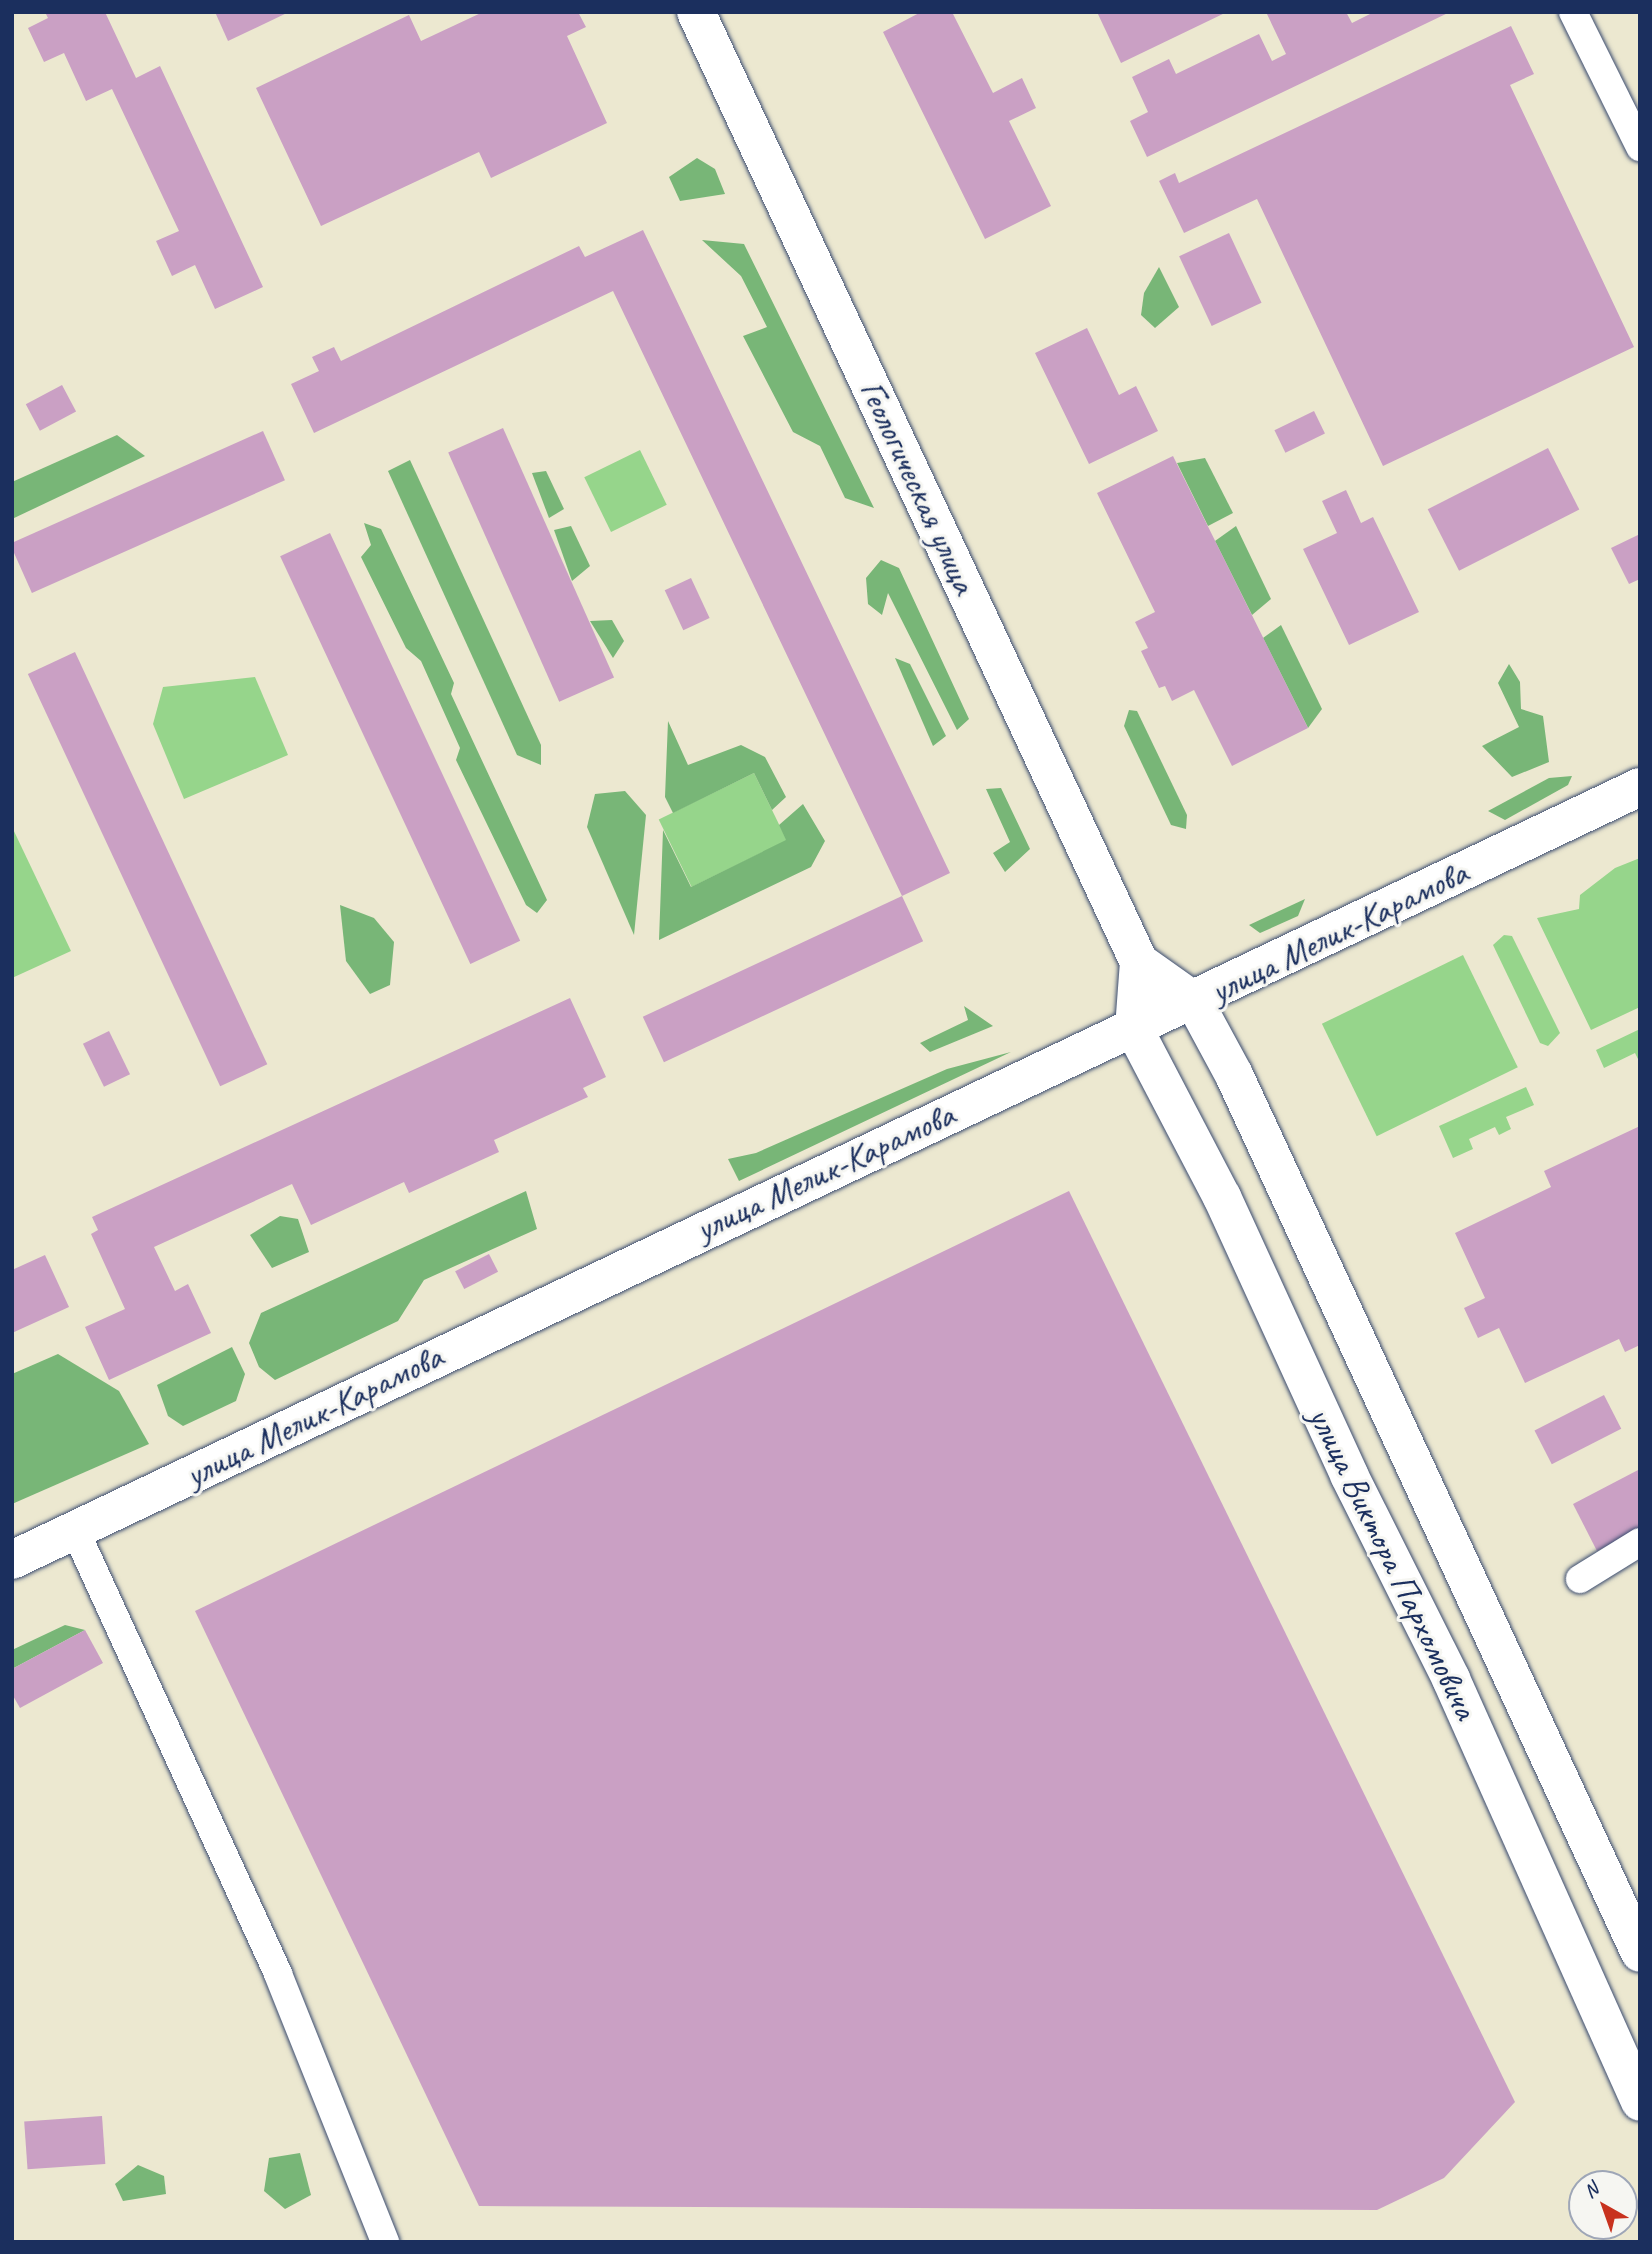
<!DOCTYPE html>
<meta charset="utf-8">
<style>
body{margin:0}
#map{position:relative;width:1652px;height:2254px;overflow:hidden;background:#ece8d0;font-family:Caveat,sans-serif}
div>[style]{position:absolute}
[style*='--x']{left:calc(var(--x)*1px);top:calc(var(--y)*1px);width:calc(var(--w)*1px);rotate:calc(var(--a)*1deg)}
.green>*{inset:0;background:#96d58b;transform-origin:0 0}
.forest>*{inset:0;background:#78b677}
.building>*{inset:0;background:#caa0c4;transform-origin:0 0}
.roads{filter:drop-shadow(0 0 2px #3a4b6f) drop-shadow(0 0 2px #3a4b6f)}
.street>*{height:28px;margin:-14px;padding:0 14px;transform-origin:14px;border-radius:14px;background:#fff}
.secondary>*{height:38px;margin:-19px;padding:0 19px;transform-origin:19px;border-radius:19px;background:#fff}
span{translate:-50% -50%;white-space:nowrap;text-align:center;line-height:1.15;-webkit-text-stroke:6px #f6f6f2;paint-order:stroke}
.street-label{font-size:35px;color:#1b2f5e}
.frame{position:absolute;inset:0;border:14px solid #1b2f5e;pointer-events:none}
.north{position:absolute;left:1568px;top:2170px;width:70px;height:70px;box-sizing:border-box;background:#f6f6f2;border:2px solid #9ea6b7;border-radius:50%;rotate:320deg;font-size:19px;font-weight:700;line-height:28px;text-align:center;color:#1b2f5e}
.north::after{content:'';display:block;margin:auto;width:24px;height:32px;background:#c8321e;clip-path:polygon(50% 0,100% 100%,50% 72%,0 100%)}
</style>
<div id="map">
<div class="green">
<i style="left:640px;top:450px;width:61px;height:62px;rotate:64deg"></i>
<i style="clip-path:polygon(255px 677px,288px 755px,184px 799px,153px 724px,163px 687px)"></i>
<i style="left:754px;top:773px;width:75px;height:106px;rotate:64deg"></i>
<i style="clip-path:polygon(12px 827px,71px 951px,12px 978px)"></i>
<i style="clip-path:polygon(1640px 858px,1640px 1007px,1591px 1030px,1537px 918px,1579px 909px,1580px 895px,1615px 868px)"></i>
<i style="clip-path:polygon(1504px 935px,1512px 936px,1560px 1033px,1548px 1046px,1540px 1043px,1493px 945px)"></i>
<i style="left:1463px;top:955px;width:125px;height:157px;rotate:64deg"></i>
<i style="clip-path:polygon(1640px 1029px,1640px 1063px,1635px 1053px,1604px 1068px,1596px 1050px)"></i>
<i style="clip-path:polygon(1526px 1087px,1534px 1105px,1506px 1117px,1511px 1129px,1499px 1135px,1495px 1127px,1469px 1139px,1473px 1149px,1453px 1158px,1439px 1126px)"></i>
</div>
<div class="forest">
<i style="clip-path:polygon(697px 158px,715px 169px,725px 194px,680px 201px,669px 177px)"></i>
<i style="clip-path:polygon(702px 240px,744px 244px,874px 508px,845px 498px,820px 446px,793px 432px,743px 336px,767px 327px,741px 276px)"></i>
<i style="clip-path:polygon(1159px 267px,1179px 307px,1155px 328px,1141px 315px,1144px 293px)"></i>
<i style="clip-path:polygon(117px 435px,145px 456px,12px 519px,12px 482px)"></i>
<i style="clip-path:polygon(1205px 458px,1233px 513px,1208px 526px,1177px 463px)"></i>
<i style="clip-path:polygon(410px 460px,541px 745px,541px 765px,517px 755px,388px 471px)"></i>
<i style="clip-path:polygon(546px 471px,564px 509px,549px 518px,532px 473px)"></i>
<i style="clip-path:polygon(364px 523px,381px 529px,454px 683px,451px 694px,547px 900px,537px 913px,526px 905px,456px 760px,460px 748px,421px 661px,406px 648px,361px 557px,371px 545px)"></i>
<i style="clip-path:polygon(571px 526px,590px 566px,572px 581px,554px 530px)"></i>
<i style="clip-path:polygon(1236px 526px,1271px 599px,1252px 615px,1215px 541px)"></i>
<i style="clip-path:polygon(881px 560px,899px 568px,969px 719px,957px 730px,888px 593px,882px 615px,868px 604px,866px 578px)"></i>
<i style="clip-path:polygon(612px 620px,624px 641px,613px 658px,590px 621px)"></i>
<i style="clip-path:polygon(1281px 625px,1322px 709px,1308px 728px,1263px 638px)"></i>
<i style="clip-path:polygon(895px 658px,910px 664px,946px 736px,933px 746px)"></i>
<i style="clip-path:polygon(1509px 664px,1520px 682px,1521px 709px,1543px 716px,1549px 762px,1512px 777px,1482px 746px,1519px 727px,1498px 683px)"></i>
<i style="clip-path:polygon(1129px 710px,1137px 711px,1187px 815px,1186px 829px,1171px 825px,1124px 726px)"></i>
<i style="clip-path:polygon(668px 721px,688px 765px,741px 745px,765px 757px,786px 797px,772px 810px,754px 773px,673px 813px,665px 797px)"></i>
<i style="clip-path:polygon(1572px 776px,1568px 785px,1505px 820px,1488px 811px,1549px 778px)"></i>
<i style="clip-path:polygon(1001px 788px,1030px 849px,1005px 872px,993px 853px,1010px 842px,986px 789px)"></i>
<i style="clip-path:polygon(625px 791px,646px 815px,634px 935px,587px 827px,595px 794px)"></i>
<i style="clip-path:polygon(803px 804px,825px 841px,811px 867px,659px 940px,663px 830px,691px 887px,786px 840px,779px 825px)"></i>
<i style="clip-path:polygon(1305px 899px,1298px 916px,1260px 933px,1249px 925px)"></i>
<i style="clip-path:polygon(340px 905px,374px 918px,394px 942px,390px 985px,370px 994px,346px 961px)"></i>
<i style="clip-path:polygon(964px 1006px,993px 1026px,930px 1052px,920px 1043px,968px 1020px)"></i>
<i style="clip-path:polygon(1011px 1052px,739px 1181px,728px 1159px,756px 1153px,947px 1069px)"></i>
<i style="clip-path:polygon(526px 1191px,537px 1229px,424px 1280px,398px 1321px,275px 1380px,259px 1367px,249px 1343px,261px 1313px)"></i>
<i style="clip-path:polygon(280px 1216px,298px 1219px,309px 1252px,272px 1268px,250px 1235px)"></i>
<i style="clip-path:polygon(232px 1347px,245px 1374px,236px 1401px,183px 1426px,168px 1416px,157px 1385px)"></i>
<i style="clip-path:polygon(58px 1354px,119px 1391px,149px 1444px,12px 1504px,12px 1374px)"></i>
<i style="clip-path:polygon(65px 1625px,85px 1630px,12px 1669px,12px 1650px)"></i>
<i style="clip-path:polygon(300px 2153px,311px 2195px,285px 2209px,264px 2191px,269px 2158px)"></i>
<i style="clip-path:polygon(138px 2165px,164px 2176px,166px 2194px,123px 2201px,115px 2184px)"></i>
</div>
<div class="building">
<i style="clip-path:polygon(45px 12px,105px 12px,136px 78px,160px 66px,263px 287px,215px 309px,195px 265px,172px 276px,156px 241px,179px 231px,112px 89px,86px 101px,64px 53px,44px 62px,28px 28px,48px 18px)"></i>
<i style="clip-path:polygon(215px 12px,289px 12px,228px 41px)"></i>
<i style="clip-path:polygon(483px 12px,578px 12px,586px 27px,567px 36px,607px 123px,491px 178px,479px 152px,321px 226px,256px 88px,409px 15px,421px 41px)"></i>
<i style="clip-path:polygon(921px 12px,952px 12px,993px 93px,1022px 78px,1036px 108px,1009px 121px,1051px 206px,985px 239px,883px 32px)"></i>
<i style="clip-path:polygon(1097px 12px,1227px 12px,1121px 63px)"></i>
<i style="clip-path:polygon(1266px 12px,1346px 12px,1352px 23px,1374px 12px,1450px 12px,1147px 157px,1130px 121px,1148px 112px,1132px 77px,1169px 59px,1176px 74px,1259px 34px,1272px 61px,1286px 54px)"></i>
<i style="clip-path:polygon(1511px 26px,1534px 74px,1510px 85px,1634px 347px,1383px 466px,1257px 199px,1184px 233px,1159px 181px,1175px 173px,1179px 183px)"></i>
<i style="clip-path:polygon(643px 230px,950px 873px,902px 896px,613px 291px,314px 433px,291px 384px,319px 371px,312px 357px,334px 347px,341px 361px,579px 246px,585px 257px)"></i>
<i style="left:1229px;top:233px;width:77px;height:55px;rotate:65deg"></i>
<i style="clip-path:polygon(1087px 328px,1119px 395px,1136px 386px,1158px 431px,1089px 464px,1035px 353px)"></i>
<i style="left:62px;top:385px;width:30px;height:41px;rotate:62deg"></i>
<i style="left:1314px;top:411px;width:25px;height:44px;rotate:64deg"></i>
<i style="left:503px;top:428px;width:273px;height:60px;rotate:66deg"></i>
<i style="left:263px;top:431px;width:54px;height:277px;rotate:66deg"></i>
<i style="left:1548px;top:448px;width:69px;height:135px;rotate:63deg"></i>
<i style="clip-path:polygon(1173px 456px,1308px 728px,1232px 766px,1194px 690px,1172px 701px,1165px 686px,1159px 688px,1141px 651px,1148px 648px,1135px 622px,1155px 612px,1097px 493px)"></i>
<i style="clip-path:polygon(1346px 490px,1361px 523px,1373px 517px,1419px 612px,1349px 645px,1303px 549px,1337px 533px,1322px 501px)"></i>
<i style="left:330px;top:533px;width:450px;height:55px;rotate:65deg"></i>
<i style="clip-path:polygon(1640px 534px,1640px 579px,1629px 584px,1611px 548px)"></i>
<i style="left:691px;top:578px;width:44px;height:29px;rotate:65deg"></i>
<i style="left:75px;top:652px;width:455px;height:52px;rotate:65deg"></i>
<i style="left:902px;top:896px;width:50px;height:286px;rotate:65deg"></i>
<i style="clip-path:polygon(570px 998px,606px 1077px,583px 1088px,588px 1097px,494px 1140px,499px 1152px,409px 1193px,404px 1182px,311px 1225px,292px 1184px,154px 1247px,175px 1291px,188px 1284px,211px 1333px,109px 1380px,85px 1327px,125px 1309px,91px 1234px,98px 1230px,92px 1217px)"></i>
<i style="left:109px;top:1031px;width:48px;height:29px;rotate:64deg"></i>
<i style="clip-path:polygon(1640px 1126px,1640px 1345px,1625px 1352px,1619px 1339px,1525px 1383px,1499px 1328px,1478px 1338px,1464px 1308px,1485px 1298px,1455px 1233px,1551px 1187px,1544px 1171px)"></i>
<i style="clip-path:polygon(1069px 1191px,1515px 2102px,1444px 2178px,1377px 2210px,479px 2206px,195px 1611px)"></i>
<i style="left:489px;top:1254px;width:20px;height:38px;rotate:63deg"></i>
<i style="clip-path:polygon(45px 1255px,69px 1307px,12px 1333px,12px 1270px)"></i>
<i style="left:1604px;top:1395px;width:38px;height:78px;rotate:63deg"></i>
<i style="clip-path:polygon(1640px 1469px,1640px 1528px,1597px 1551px,1573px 1504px)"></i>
<i style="clip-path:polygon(85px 1630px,103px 1663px,20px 1708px,12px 1694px,12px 1669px)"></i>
<i style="left:102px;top:2116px;width:48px;height:78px;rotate:86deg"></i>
</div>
<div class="roads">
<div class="street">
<i style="--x:1573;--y:12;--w:151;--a:63.6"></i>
<i style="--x:75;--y:1530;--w:488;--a:65.4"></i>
<i style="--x:278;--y:1974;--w:289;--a:68.2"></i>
<i style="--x:1580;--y:1579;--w:70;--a:-31.7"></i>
</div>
<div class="secondary">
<i style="--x:696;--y:12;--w:1048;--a:65"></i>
<i style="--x:1139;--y:962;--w:67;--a:94.3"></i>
<i style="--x:1139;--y:962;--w:67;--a:35.3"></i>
<i style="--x:1194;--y:1001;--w:84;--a:61.6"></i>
<i style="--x:1234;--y:1075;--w:967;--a:65.18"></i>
<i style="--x:1134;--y:1029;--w:190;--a:62.4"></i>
<i style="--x:1222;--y:1197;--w:306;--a:65.4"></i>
<i style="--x:1349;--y:1475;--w:228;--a:63.4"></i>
<i style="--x:1451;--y:1679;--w:463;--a:65.9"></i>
<i style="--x:12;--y:1560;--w:1802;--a:-25.4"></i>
</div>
</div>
<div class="street-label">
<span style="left:918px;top:487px;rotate:65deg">Геологическая улица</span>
<span style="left:1339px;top:932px;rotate:-26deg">улица Мелик-Карамова</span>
<span style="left:825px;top:1172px;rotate:-25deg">улица Мелик-Карамова</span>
<span style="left:314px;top:1416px;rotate:-26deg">улица Мелик-Карамова</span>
<span style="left:1393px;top:1563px;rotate:64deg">улица Виктора Пархомовича</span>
</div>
<div class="frame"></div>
<div class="north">N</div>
</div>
